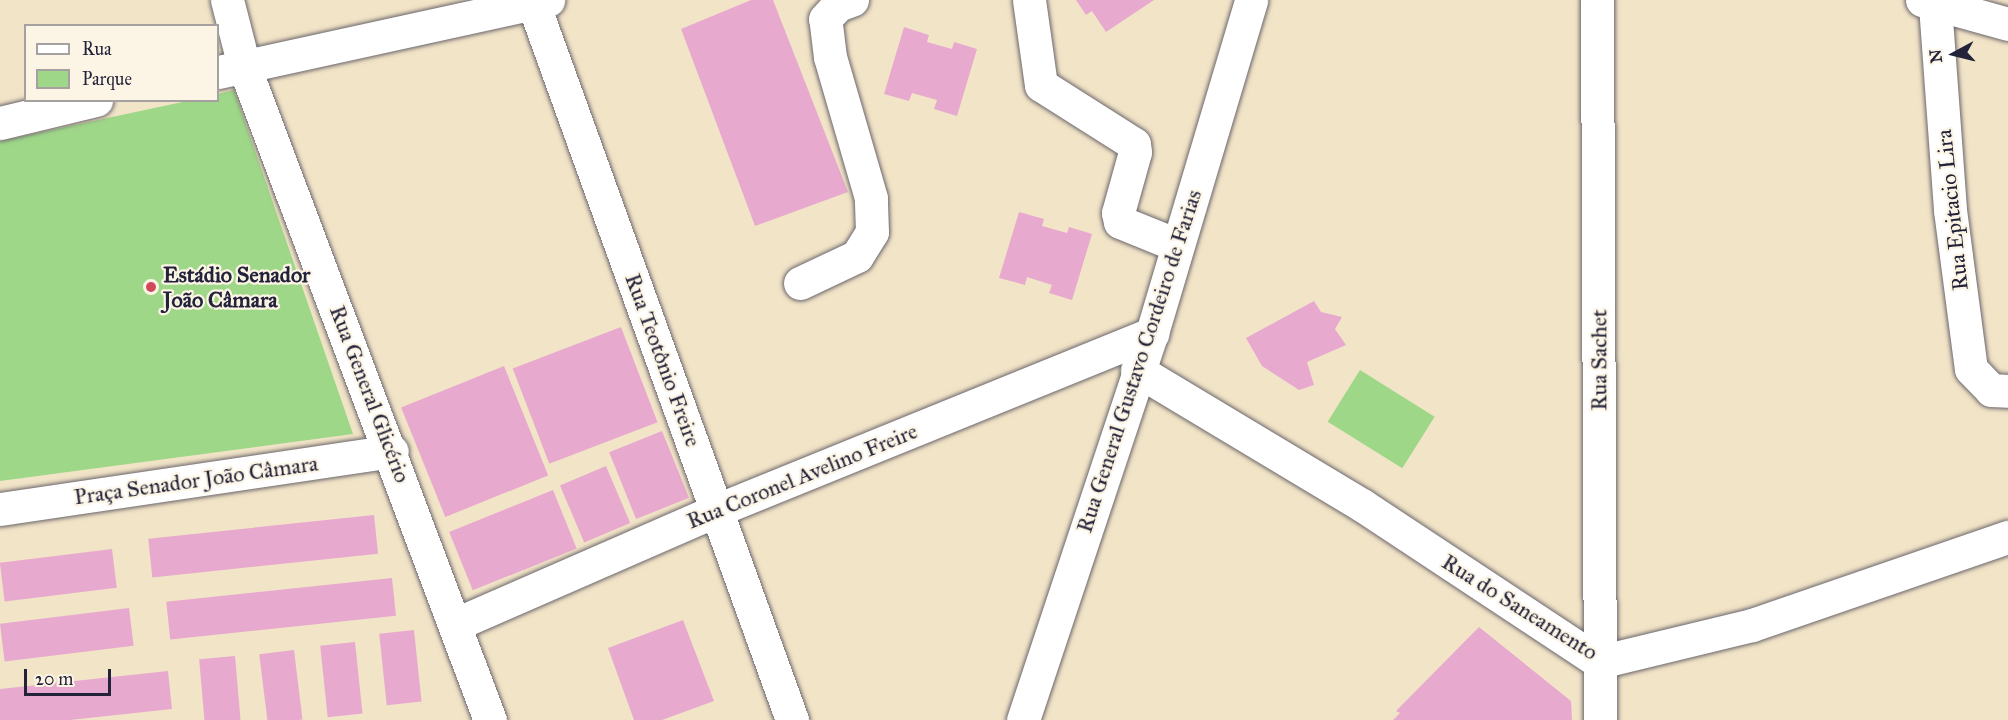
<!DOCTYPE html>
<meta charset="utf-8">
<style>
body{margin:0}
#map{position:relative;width:2008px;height:720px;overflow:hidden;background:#f2e4c7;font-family:"IM FELL Great Primer",serif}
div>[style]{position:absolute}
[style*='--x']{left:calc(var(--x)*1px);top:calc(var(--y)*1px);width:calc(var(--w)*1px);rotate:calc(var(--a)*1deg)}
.green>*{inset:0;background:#9fd789;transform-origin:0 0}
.building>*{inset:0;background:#e7aace;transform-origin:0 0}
.roads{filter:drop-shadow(0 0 2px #6b666c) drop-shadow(0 0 2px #6b666c)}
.minor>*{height:33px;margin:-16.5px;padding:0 16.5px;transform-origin:16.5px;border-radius:16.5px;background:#fff}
.major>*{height:33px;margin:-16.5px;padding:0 16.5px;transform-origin:16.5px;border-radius:16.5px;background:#fff}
.dots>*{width:16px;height:16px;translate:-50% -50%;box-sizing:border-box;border:3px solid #fcf5e5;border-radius:50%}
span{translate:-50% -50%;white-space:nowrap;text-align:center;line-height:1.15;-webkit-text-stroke:4.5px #fcf5e5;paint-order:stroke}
.street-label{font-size:22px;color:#22223b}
.poi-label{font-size:22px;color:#22223b;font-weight:700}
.left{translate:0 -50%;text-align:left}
.legend{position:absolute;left:24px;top:24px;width:195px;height:78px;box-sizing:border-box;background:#fcf5e5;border:2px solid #a5a1a1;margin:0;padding:8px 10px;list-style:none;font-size:18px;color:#22223b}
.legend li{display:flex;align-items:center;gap:12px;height:30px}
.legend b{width:30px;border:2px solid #a5a1a1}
.north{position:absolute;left:1924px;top:24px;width:60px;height:60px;-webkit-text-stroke:4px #fcf5e5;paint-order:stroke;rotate:263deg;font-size:16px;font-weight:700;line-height:24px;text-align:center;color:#22223b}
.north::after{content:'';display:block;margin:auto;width:21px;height:27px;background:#22223b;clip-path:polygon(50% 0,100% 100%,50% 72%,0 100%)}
.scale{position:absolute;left:24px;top:669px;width:87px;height:27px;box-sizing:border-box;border:3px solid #22223b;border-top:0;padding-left:8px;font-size:18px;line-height:21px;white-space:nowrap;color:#22223b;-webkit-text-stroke:4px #fcf5e5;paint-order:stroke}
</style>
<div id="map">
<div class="green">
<i style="clip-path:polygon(234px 90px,353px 434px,0 481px,0 141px,187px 101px,218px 100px,218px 94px)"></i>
<i style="left:1360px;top:370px;width:88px;height:61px;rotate:32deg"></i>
</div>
<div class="building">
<i style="clip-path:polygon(751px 0,773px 0,848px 192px,755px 226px,681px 29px)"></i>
<i style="clip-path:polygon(1076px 0,1154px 0,1106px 32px,1092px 11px,1086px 15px)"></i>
<i style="clip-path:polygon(904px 27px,929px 35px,927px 42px,952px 49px,954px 42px,977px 49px,957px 116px,934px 109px,937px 100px,912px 93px,909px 101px,884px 94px)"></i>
<i style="clip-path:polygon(1019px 212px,1044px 219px,1042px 226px,1067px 233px,1069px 227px,1092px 234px,1072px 300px,1049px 293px,1052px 285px,1027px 277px,1025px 285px,999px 278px)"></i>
<i style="clip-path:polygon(1314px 301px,1321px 312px,1342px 317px,1335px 329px,1346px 345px,1307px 362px,1314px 385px,1299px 390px,1262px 366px,1246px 338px)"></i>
<i style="left:621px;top:327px;width:102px;height:116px;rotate:69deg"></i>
<i style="left:504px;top:366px;width:118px;height:111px;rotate:68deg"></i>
<i style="left:662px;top:431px;width:72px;height:57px;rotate:68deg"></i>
<i style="left:606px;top:466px;width:62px;height:50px;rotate:67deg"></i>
<i style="left:553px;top:490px;width:63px;height:112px;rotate:68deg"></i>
<i style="left:374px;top:515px;width:39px;height:227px;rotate:84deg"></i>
<i style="left:112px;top:549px;width:39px;height:113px;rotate:83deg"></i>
<i style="left:392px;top:578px;width:38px;height:227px;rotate:84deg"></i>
<i style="left:129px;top:608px;width:38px;height:130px;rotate:83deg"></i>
<i style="clip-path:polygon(683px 620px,714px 701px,662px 720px,634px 720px,608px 648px)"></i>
<i style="clip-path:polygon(1479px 627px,1571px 701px,1572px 720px,1393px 720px,1400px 713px,1396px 711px)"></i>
<i style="left:414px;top:630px;width:72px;height:35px;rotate:84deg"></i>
<i style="left:355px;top:642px;width:72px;height:35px;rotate:84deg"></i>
<i style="left:294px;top:650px;width:70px;height:35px;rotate:83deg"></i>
<i style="left:235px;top:656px;width:64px;height:36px;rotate:85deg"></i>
<i style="clip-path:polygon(168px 671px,172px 709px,70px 720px,0 720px,0 689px)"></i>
</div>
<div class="roads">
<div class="minor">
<i style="--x:227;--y:0;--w:68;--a:75.6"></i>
<i style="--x:244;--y:66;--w:699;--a:69.39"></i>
<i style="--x:532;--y:0;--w:766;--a:70.14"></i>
<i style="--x:1029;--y:0;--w:86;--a:82"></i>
<i style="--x:1041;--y:85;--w:110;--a:32.4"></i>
<i style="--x:1134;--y:144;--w:8;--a:83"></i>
<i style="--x:1135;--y:152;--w:63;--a:105.6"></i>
<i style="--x:1118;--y:213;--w:9;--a:77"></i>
<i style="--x:1120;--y:222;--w:61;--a:22"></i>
<i style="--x:1597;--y:0;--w:720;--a:89.76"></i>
<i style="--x:1935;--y:5;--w:206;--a:85.8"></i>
<i style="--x:1950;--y:210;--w:160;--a:82.5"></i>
<i style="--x:1971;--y:369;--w:29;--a:46"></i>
<i style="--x:1991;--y:390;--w:17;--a:3"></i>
<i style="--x:218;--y:72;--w:338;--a:-12.3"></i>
<i style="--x:0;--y:123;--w:99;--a:-13.5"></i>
<i style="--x:800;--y:283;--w:63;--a:-25.3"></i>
<i style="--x:857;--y:256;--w:28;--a:-58"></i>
<i style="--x:872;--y:232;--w:34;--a:-92"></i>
<i style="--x:871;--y:198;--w:147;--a:-106.2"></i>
<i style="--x:830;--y:57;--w:38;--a:-97"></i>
<i style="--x:825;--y:19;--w:19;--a:-47"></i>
<i style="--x:838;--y:5;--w:15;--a:-20"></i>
<i style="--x:1137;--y:370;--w:262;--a:31"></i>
<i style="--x:1362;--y:505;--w:284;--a:33.5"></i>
<i style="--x:1599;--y:662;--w:157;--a:-13.6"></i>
<i style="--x:1752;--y:625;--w:271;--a:-19"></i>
<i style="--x:0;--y:509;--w:396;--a:-8.4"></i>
<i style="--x:456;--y:624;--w:285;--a:-23.6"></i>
<i style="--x:717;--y:510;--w:470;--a:-22.1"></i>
</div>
<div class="major">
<i style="--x:1922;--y:0;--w:89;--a:15.6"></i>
<i style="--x:1023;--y:720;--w:408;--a:-71.6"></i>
<i style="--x:1152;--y:333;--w:347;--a:-73.4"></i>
</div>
</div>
<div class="dots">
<i style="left:151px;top:287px;background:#d1495b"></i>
</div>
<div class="street-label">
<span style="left:1952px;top:210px;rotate:-96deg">Rua Epitacio Lira</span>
<span style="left:663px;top:360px;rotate:70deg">Rua Teotônio Freire</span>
<span style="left:1599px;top:360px;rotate:-90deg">Rua Sachet</span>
<span style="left:1139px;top:361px;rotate:-72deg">Rua General Gustavo Cordeiro de Farias</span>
<span style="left:370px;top:394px;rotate:69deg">Rua General Glicério</span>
<span style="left:802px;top:476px;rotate:-22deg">Rua Coronel Avelino Freire</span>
<span style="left:196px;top:480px;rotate:-8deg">Praça Senador João Câmara</span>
<span style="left:1520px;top:607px;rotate:32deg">Rua do Saneamento</span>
</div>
<div class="poi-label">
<span class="left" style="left:163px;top:287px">Estádio Senador<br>João Câmara</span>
</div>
<ul class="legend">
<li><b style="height:8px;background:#fff"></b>Rua</li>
<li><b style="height:16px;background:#9fd789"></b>Parque</li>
</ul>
<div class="north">N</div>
<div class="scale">20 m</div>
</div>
